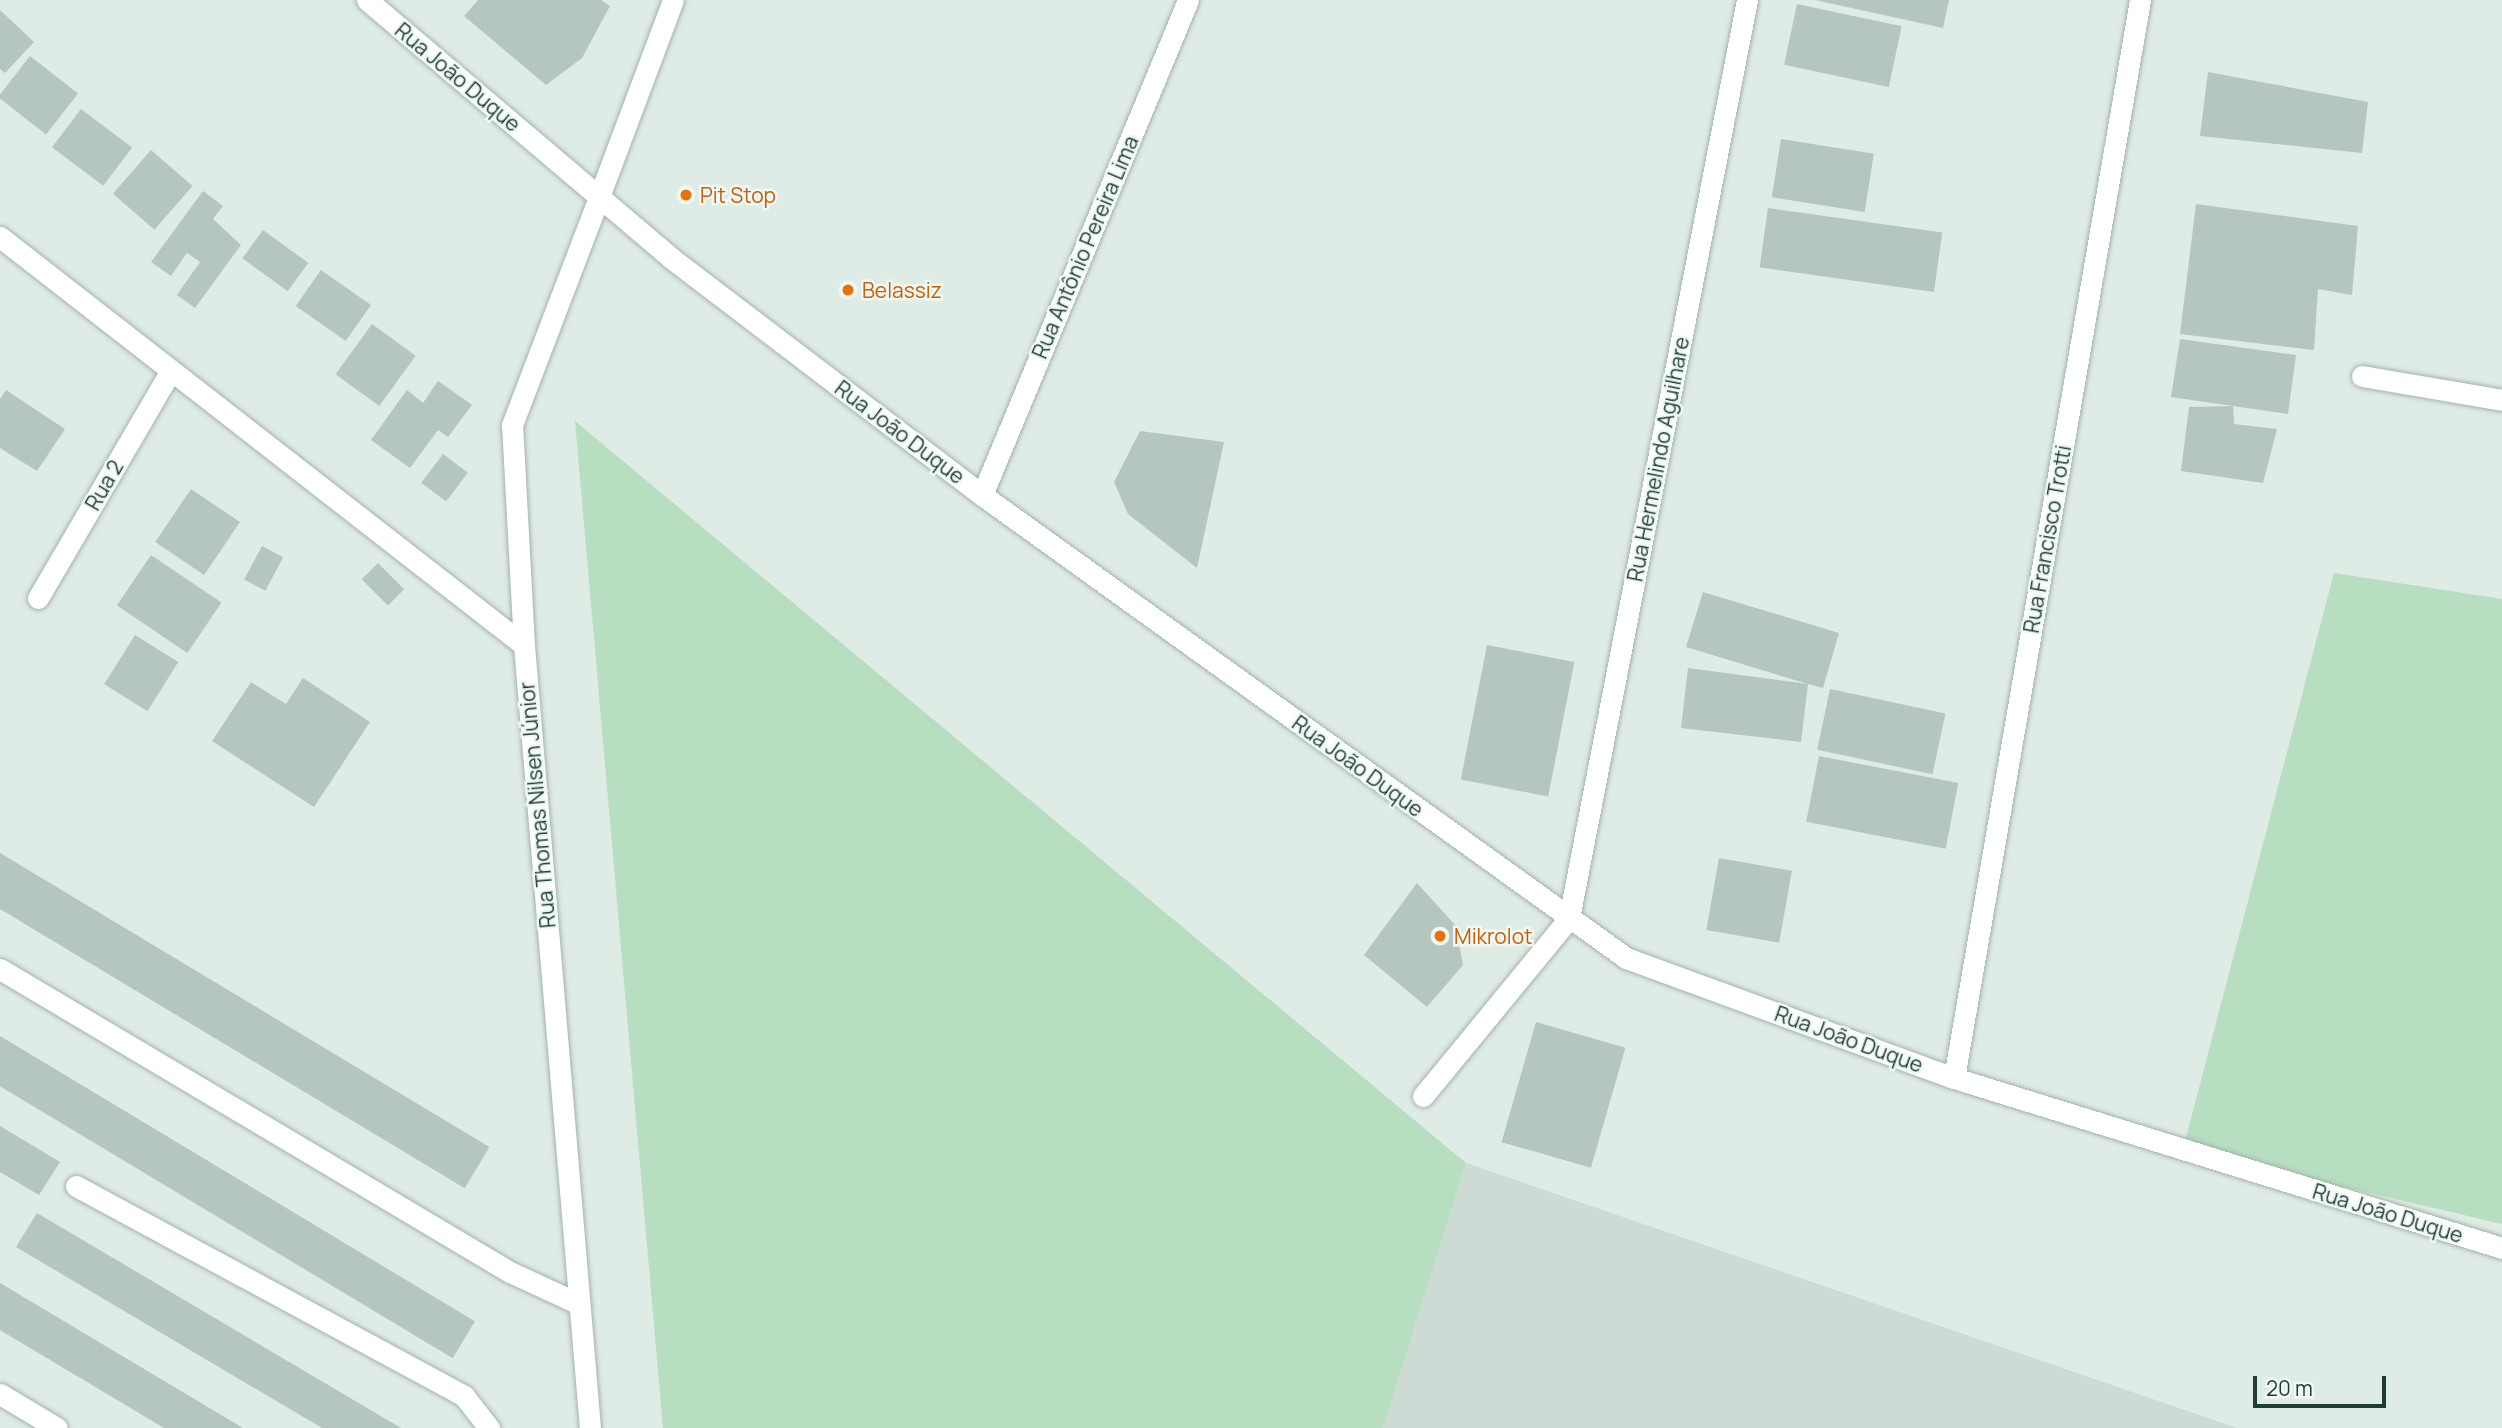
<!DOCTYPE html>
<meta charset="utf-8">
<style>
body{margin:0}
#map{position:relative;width:2502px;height:1428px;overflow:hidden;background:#dfebe5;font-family:Manrope,sans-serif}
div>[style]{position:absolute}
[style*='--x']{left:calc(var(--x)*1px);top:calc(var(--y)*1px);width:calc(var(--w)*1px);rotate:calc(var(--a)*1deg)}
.built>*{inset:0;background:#cddbd4}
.green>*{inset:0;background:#b7dec0}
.building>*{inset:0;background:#b4c6be;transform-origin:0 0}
.roads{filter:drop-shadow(0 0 2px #a2b3ac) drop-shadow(0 0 2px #a2b3ac)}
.street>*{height:21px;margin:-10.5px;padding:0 10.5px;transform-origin:10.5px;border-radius:10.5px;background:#fff}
.secondary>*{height:21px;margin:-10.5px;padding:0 10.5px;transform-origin:10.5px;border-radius:10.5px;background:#fff}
.dots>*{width:19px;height:19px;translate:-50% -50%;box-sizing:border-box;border:4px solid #f0f8f3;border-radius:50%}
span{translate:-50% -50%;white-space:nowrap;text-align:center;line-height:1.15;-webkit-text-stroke:5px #f0f8f3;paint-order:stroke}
.street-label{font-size:21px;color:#1f3c34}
.food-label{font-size:21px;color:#c56008}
.left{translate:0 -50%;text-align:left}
.scale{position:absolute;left:2253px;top:1376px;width:133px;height:32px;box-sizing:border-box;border:4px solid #1f3c34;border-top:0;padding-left:9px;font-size:21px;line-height:24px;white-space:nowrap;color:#1f3c34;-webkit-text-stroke:5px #f0f8f3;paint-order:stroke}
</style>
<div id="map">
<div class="built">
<i style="clip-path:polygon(1466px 1163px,2237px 1428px,1383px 1428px)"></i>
</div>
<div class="green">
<i style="clip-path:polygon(575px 421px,1466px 1163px,1383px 1428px,663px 1428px)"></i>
<i style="clip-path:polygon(2334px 573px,2502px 599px,2502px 1224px,2183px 1149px)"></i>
</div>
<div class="building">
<i style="clip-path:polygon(478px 0,601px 0,610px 6px,582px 58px,546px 85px,464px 16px)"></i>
<i style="clip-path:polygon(1815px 0,1949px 0,1943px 28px)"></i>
<i style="left:1797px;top:4px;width:107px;height:62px;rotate:12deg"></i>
<i style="clip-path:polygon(0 10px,34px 42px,5px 73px,0 69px)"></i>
<i style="left:30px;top:56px;width:61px;height:52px;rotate:38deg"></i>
<i style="clip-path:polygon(2208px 72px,2368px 102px,2362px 153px,2200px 136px)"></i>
<i style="left:81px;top:109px;width:64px;height:48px;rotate:37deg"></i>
<i style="left:1781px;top:139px;width:94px;height:59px;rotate:9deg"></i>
<i style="left:151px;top:150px;width:55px;height:58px;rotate:41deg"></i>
<i style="clip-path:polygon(203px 191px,223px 206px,213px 219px,241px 245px,195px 308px,177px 295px,200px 262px,187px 253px,171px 276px,151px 262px)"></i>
<i style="clip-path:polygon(2196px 204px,2358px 226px,2352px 295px,2318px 289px,2314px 350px,2180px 334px)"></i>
<i style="left:1768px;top:208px;width:176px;height:60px;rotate:8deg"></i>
<i style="left:263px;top:230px;width:56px;height:35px;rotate:36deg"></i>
<i style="left:321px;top:270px;width:61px;height:44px;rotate:35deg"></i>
<i style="left:372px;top:324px;width:54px;height:62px;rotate:36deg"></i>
<i style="clip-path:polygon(2180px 339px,2296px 355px,2288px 414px,2233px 406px,2234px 424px,2277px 429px,2263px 483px,2181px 471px,2189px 407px,2233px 406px,2171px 397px)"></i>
<i style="clip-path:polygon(438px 381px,472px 405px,448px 437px,438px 430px,410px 468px,371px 440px,407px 390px,423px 403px)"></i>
<i style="clip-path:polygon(6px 390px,65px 429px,37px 471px,0 448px,0 399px)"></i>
<i style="clip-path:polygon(1140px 431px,1224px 442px,1197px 568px,1128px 514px,1114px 482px)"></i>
<i style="left:443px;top:454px;width:31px;height:36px;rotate:37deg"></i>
<i style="left:191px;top:489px;width:59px;height:64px;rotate:34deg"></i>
<i style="left:262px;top:546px;width:24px;height:38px;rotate:28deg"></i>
<i style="left:151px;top:555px;width:85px;height:61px;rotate:34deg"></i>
<i style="left:378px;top:563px;width:37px;height:23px;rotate:45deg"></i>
<i style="clip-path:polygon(1703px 592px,1839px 633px,1823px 688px,1808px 684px,1801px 742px,1681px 728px,1688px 668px,1808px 684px,1686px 647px)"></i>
<i style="left:135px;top:635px;width:51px;height:58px;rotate:32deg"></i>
<i style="left:1487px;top:645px;width:89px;height:137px;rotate:11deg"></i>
<i style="clip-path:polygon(303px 678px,370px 722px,314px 807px,212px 741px,251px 682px,286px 704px)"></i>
<i style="left:1830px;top:689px;width:118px;height:62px;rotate:12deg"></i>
<i style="left:1819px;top:756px;width:142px;height:67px;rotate:11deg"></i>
<i style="left:0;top:853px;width:571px;height:48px;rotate:31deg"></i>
<i style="left:1719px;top:858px;width:74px;height:73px;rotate:10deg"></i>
<i style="clip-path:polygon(1417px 883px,1456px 926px,1463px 965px,1427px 1007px,1364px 955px)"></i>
<i style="left:1536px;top:1022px;width:93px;height:125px;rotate:16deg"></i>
<i style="left:0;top:1036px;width:554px;height:43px;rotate:31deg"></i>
<i style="clip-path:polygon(0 1126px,60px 1162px,39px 1195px,0 1172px)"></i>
<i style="clip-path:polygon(37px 1213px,401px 1428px,322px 1428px,16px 1247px)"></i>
<i style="clip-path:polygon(0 1283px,243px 1428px,164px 1428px,0 1330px)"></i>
</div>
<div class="roads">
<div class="street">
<i style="--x:367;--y:0;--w:399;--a:40.3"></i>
<i style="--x:671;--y:258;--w:391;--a:37.3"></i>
<i style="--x:982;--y:495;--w:793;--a:35.71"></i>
<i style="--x:1626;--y:958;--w:349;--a:20.1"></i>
<i style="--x:1954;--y:1078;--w:574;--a:17.23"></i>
<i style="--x:599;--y:197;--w:210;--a:-69.4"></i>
<i style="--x:0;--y:237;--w:664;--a:37.91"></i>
<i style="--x:2362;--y:376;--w:142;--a:9.7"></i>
<i style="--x:982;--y:495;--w:536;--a:-67.4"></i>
<i style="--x:38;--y:598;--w:262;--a:-59.7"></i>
<i style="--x:0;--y:969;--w:593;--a:30.72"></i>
<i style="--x:510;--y:1272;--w:74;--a:24.8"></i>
<i style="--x:1954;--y:1078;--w:1094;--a:-80.21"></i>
<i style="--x:1423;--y:1096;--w:230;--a:-50.6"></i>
<i style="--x:1569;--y:918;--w:935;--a:-79.03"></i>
<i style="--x:76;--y:1186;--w:441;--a:28.4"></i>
<i style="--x:464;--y:1396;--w:41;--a:52"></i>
<i style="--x:0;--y:1394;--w:66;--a:30.8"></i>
</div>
<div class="secondary">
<i style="--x:590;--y:1428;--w:786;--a:-94.82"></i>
<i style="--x:524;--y:645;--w:220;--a:-93.1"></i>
<i style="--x:512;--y:425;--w:244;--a:-69.1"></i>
</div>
</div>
<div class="dots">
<i style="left:686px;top:195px;background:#e8710a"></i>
<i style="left:848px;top:290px;background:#e8710a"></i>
<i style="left:1440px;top:936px;background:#e8710a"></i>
</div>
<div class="street-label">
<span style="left:458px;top:77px;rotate:40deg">Rua João Duque</span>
<span style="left:1085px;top:247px;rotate:-67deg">Rua Antônio Pereira Lima</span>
<span style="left:900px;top:432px;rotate:37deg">Rua João Duque</span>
<span style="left:1658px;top:459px;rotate:-79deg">Rua Hermelindo Aguilhare</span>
<span style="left:104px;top:485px;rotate:-60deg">Rua 2</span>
<span style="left:2047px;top:539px;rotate:-80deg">Rua Francisco Trotti</span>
<span style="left:1358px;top:766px;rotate:36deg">Rua João Duque</span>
<span style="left:537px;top:805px;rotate:-95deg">Rua Thomas Nilsen Júnior</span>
<span style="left:1849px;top:1039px;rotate:20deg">Rua João Duque</span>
<span style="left:2388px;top:1213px;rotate:17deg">Rua João Duque</span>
</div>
<div class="food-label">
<span class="left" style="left:700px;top:195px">Pit Stop</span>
<span class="left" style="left:862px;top:290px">Belassiz</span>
<span class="left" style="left:1454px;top:936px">Mikrolot</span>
</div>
<div class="scale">20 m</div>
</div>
